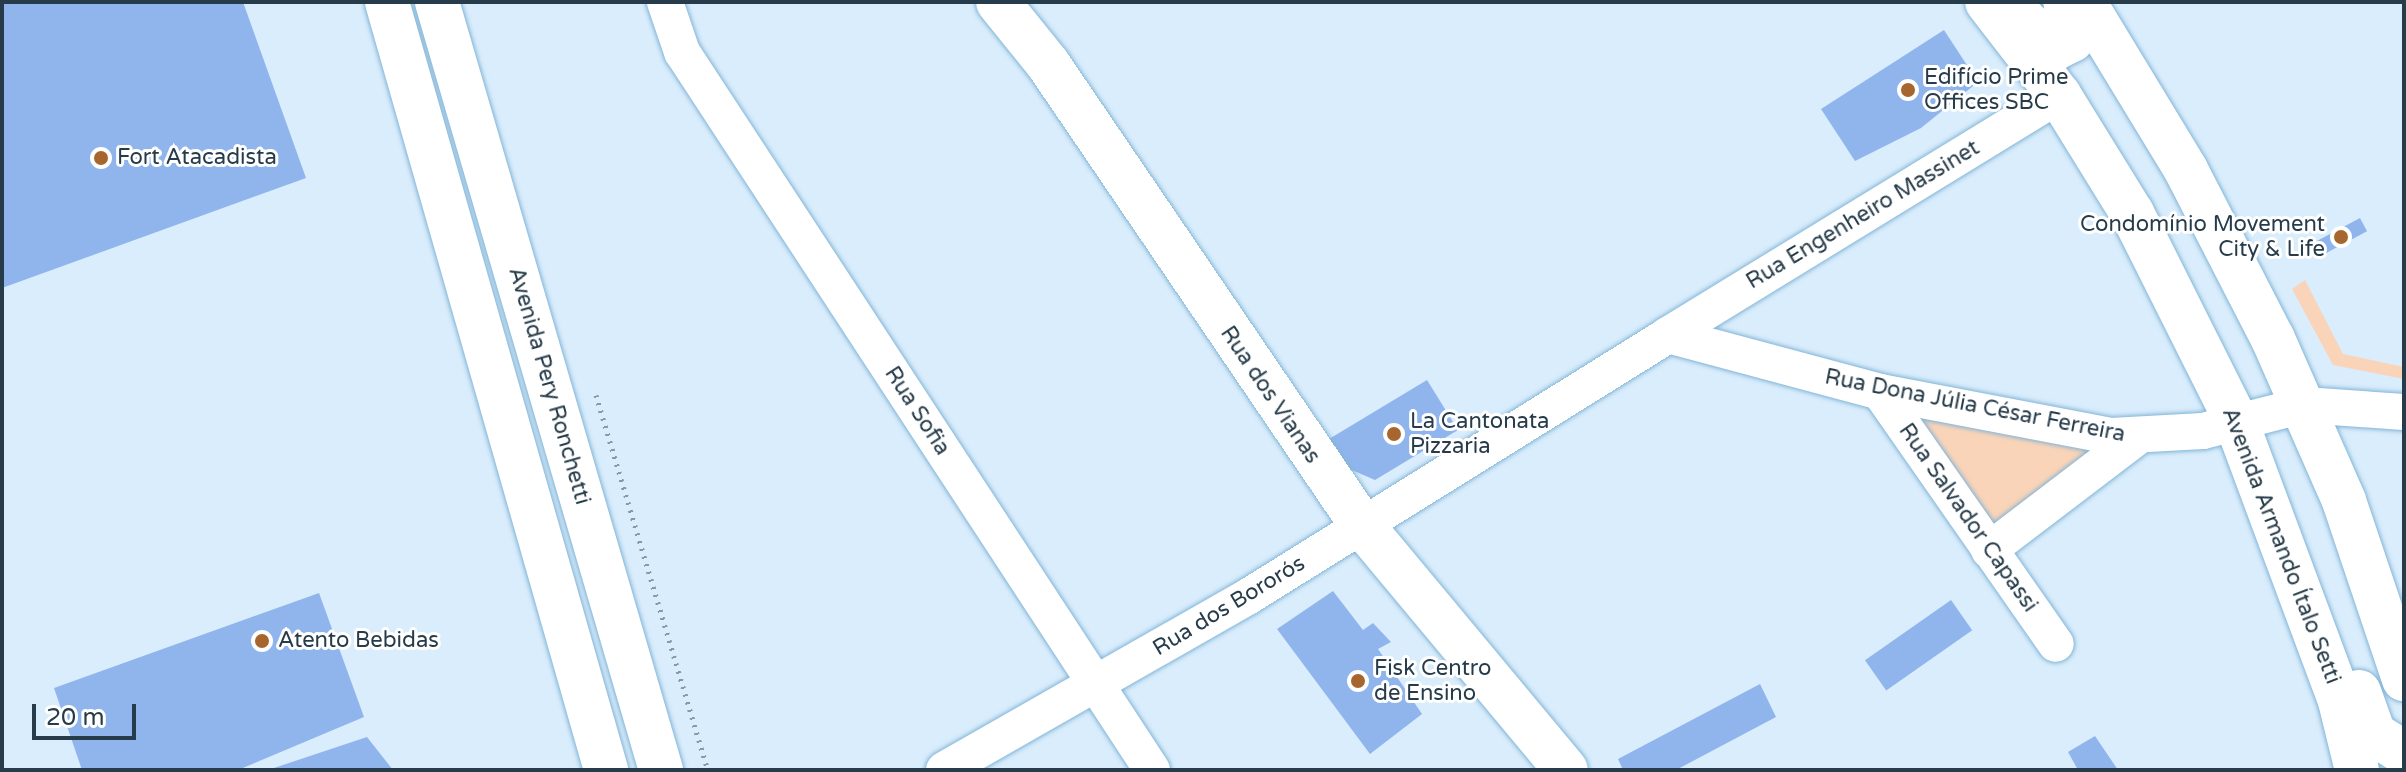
<!DOCTYPE html>
<meta charset="utf-8">
<style>
body{margin:0}
#map{position:relative;width:2406px;height:772px;overflow:hidden;background:#d9edfc;font-family:"Varela Round",sans-serif}
div>[style]{position:absolute}
[style*='--x']{left:calc(var(--x)*1px);top:calc(var(--y)*1px);width:calc(var(--w)*1px);rotate:calc(var(--a)*1deg)}
.green>*{inset:0;background:#fad4b8}
.building>*{inset:0;background:#90b5ed;transform-origin:0 0}
.path>*{height:5px;margin-top:-2.5px;transform-origin:0;background:repeating-linear-gradient(90deg,#8599a8 0 2px,transparent 0 8px)}
.roads{filter:drop-shadow(0 0 2px #83b5d7) drop-shadow(0 0 2px #83b5d7)}
.street>*{height:36px;margin:-18px;padding:0 18px;transform-origin:18px;border-radius:18px;background:#fff}
.secondary>*{height:44px;margin:-22px;padding:0 22px;transform-origin:22px;border-radius:22px;background:#fff}
.primary>*{height:44px;margin:-22px;padding:0 22px;transform-origin:22px;border-radius:22px;background:#fff}
.dots>*{width:22px;height:22px;translate:-50% -50%;box-sizing:border-box;border:4px solid #fff;border-radius:50%}
span{translate:-50% -50%;white-space:nowrap;text-align:center;line-height:1.15;-webkit-text-stroke:6px #fff;paint-order:stroke}
.poi-label{font-size:22px;color:#273c4a}
.left{translate:0 -50%;text-align:left}
.right{translate:-100% -50%;text-align:right}
.street-label{font-size:22px;color:#273c4a}
.frame{position:absolute;inset:0;border:4px solid #273c4a;pointer-events:none}
.scale{position:absolute;left:32px;top:704px;width:104px;height:36px;box-sizing:border-box;border:4px solid #273c4a;border-top:0;padding-left:10px;font-size:24px;line-height:28px;white-space:nowrap;color:#273c4a;-webkit-text-stroke:6px #fff;paint-order:stroke}
</style>
<div id="map">
<div class="green">
<i style="clip-path:polygon(2305px 280px,2343px 354px,2404px 367px,2404px 379px,2333px 365px,2292px 289px)"></i>
<i style="clip-path:polygon(1901px 399px,2109px 440px,1987px 543px)"></i>
</div>
<div class="building">
<i style="clip-path:polygon(2px 2px,243px 2px,306px 178px,2px 288px)"></i>
<i style="clip-path:polygon(1944px 30px,1978px 82px,1921px 128px,1855px 161px,1821px 109px)"></i>
<i style="left:2360px;top:218px;width:15px;height:52px;rotate:62deg"></i>
<i style="clip-path:polygon(1427px 380px,1458px 430px,1375px 480px,1347px 468px,1329px 439px)"></i>
<i style="clip-path:polygon(1333px 591px,1363px 630px,1373px 623px,1391px 642px,1378px 649px,1422px 714px,1370px 754px,1277px 629px)"></i>
<i style="clip-path:polygon(319px 593px,364px 717px,238px 770px,82px 770px,54px 688px)"></i>
<i style="left:1951px;top:600px;width:37px;height:105px;rotate:55deg"></i>
<i style="clip-path:polygon(1760px 684px,1776px 717px,1676px 770px,1623px 770px,1618px 759px)"></i>
<i style="clip-path:polygon(2095px 736px,2118px 770px,2078px 770px,2068px 752px)"></i>
<i style="clip-path:polygon(367px 737px,393px 770px,271px 770px,271px 769px)"></i>
</div>
<div class="path">
<i style="--x:596;--y:395;--w:391;--a:73.4"></i>
</div>
<div class="roads">
<div class="street">
<i style="--x:665;--y:2;--w:53;--a:71.2"></i>
<i style="--x:682;--y:52;--w:858;--a:56.79"></i>
<i style="--x:1668;--y:335;--w:459;--a:-31.5"></i>
<i style="--x:1880;--y:392;--w:307;--a:55.1"></i>
<i style="--x:1989;--y:550;--w:185;--a:-37.3"></i>
<i style="--x:944;--y:770;--w:351;--a:-29.7"></i>
<i style="--x:1249;--y:596;--w:494;--a:-31.9"></i>
<i style="--x:1668;--y:335;--w:220;--a:15"></i>
<i style="--x:1880;--y:392;--w:235;--a:10.8"></i>
<i style="--x:2111;--y:436;--w:92;--a:-3.1"></i>
<i style="--x:2203;--y:431;--w:104;--a:-14.4"></i>
<i style="--x:2304;--y:405;--w:100;--a:4"></i>
</div>
<div class="secondary">
<i style="--x:998;--y:2;--w:80;--a:51.1"></i>
<i style="--x:1048;--y:64;--w:556;--a:55.77"></i>
<i style="--x:1361;--y:524;--w:320;--a:50.2"></i>
<i style="--x:1987;--y:2;--w:118;--a:52.3"></i>
<i style="--x:2059;--y:95;--w:139;--a:58.3"></i>
<i style="--x:2132;--y:213;--w:233;--a:63.4"></i>
<i style="--x:2236;--y:421;--w:299;--a:69.6"></i>
<i style="--x:2340;--y:701;--w:71;--a:76.2"></i>
<i style="--x:2084;--y:2;--w:197;--a:58.7"></i>
<i style="--x:2186;--y:170;--w:190;--a:62.8"></i>
<i style="--x:2273;--y:339;--w:177;--a:66.3"></i>
<i style="--x:2344;--y:501;--w:188;--a:71.4"></i>
<i style="--x:2017;--y:13;--w:52;--a:44.2"></i>
<i style="--x:2054;--y:49;--w:20;--a:-27"></i>
<i style="--x:2072;--y:40;--w:39;--a:-100"></i>
<i style="--x:2359;--y:692;--w:45;--a:70.3"></i>
<i style="--x:2374;--y:734;--w:36;--a:32"></i>
</div>
<div class="primary">
<i style="--x:387;--y:2;--w:799;--a:74.08"></i>
<i style="--x:437;--y:2;--w:800;--a:73.74"></i>
</div>
</div>
<div class="dots">
<i style="left:1908px;top:90px;background:#a6662e"></i>
<i style="left:101px;top:158px;background:#a6662e"></i>
<i style="left:2341px;top:237px;background:#a6662e"></i>
<i style="left:1394px;top:434px;background:#a6662e"></i>
<i style="left:262px;top:641px;background:#a6662e"></i>
<i style="left:1358px;top:681px;background:#a6662e"></i>
</div>
<div class="poi-label">
<span class="left" style="left:1924px;top:90px">Edifício Prime<br>Offices SBC</span>
<span class="left" style="left:117px;top:158px">Fort Atacadista</span>
<span class="right" style="left:2325px;top:237px">Condomínio Movement<br>City &amp; Life</span>
<span class="left" style="left:1410px;top:434px">La Cantonata<br>Pizzaria</span>
<span class="left" style="left:278px;top:641px">Atento Bebidas</span>
<span class="left" style="left:1374px;top:681px">Fisk Centro<br>de Ensino</span>
</div>
<div class="street-label">
<span style="left:1863px;top:215px;rotate:-31deg">Rua Engenheiro Massinet</span>
<span style="left:549px;top:386px;rotate:74deg">Avenida Pery Ronchetti</span>
<span style="left:1270px;top:395px;rotate:56deg">Rua dos Vianas</span>
<span style="left:1975px;top:406px;rotate:11deg">Rua Dona Júlia César Ferreira</span>
<span style="left:917px;top:411px;rotate:57deg">Rua Sofia</span>
<span style="left:1968px;top:518px;rotate:55deg">Rua Salvador Capassi</span>
<span style="left:2281px;top:546px;rotate:69deg">Avenida Armando Ítalo Setti</span>
<span style="left:1229px;top:606px;rotate:-31deg">Rua dos Bororós</span>
</div>
<div class="frame"></div>
<div class="scale">20 m</div>
</div>
